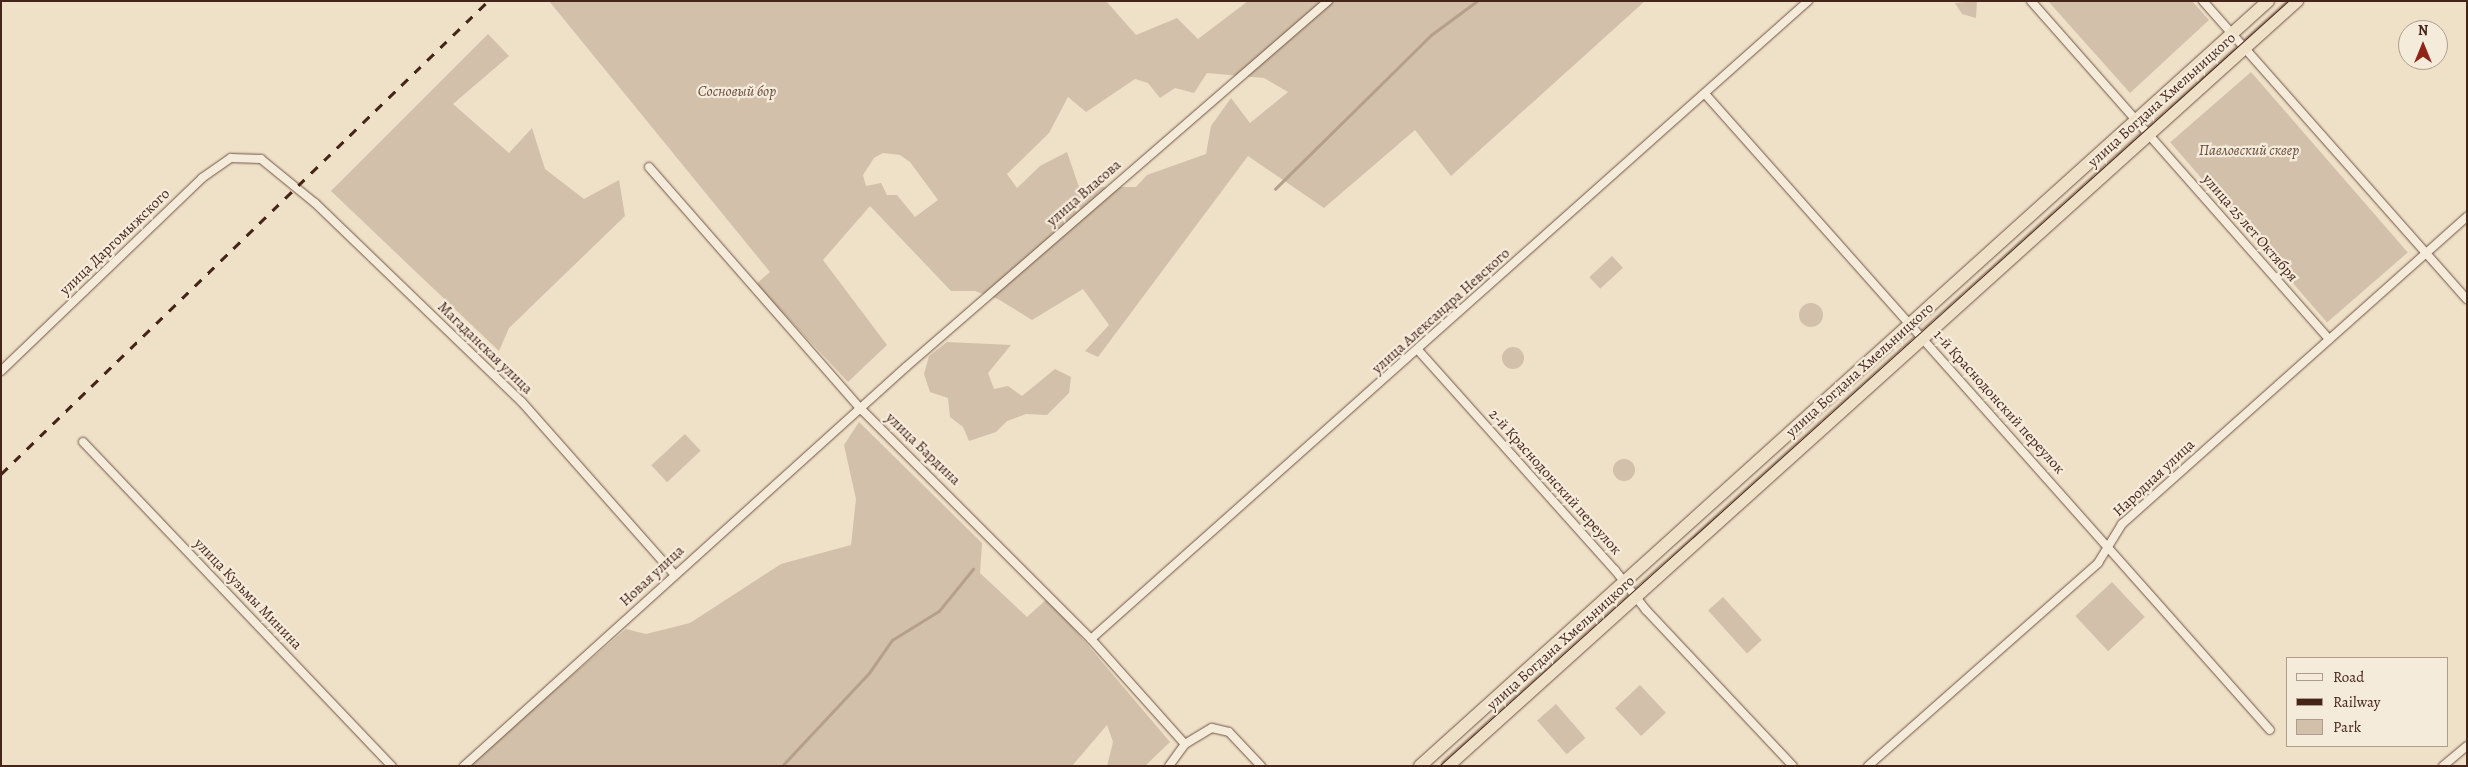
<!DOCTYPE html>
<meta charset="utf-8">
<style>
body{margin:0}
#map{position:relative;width:2468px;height:767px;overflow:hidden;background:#efe0c8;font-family:Alegreya,serif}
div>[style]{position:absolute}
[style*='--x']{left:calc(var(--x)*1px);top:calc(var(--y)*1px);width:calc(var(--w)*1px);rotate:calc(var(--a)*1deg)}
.green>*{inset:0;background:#d2c0aa;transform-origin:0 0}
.round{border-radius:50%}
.stream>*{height:2.5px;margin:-1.25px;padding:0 1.25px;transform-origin:1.25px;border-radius:1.25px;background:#b5a08c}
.roads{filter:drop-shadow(0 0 1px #705445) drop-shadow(0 0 1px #705445)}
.minor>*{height:8px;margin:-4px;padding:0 4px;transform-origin:4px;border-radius:4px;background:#f5ebdb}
.trunk>*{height:12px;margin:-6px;padding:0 6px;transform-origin:6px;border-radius:6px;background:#efe0c8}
.tram>*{height:1px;margin:-0.5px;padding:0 0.5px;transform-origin:0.5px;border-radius:0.5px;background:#452519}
.rail>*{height:2.5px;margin-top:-1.25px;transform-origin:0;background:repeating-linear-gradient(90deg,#452519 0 9px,transparent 0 18px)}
span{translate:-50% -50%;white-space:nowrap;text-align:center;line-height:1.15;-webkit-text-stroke:4.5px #f5ebdb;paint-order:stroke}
.park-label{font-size:15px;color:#684c3d;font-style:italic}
.street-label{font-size:15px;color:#452519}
.frame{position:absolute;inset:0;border:2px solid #452519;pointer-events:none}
.legend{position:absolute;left:2286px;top:657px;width:162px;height:90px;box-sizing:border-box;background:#f5ebdb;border:1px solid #af9c8d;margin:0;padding:6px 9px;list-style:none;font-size:15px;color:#452519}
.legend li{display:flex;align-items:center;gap:10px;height:25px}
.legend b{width:25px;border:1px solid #af9c8d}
.north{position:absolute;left:2398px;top:20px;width:50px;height:50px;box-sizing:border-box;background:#f5ebdb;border:1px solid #af9c8d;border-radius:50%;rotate:0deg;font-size:14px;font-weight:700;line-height:20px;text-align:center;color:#452519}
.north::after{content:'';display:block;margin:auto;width:18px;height:22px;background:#8f2418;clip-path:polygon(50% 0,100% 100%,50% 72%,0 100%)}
</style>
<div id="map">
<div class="green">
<i style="clip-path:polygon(evenodd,549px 1px,1106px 1px,1136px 35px,1177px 18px,1198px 39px,1248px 1px,1645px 1px,1451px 176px,1415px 130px,1324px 208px,1248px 156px,1098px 357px,1085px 351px,1109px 325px,1083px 289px,1032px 320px,998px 299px,975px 291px,951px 291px,870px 206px,823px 260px,887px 345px,848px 382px,756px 284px,770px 272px,549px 1px,1207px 73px,1264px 78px,1288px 92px,1250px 123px,1231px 98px,1211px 126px,1206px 154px,1147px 175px,1136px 187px,1079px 187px,1067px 152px,1040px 166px,1017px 188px,1007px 174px,1049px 133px,1068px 97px,1086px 112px,1135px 79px,1148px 83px,1160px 98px,1175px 88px,1194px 93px,1207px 73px,549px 1px,883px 153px,900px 155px,910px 162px,938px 200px,915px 217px,897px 195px,887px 195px,881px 183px,866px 186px,863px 175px,874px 158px,883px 153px)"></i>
<i style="clip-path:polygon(1977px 1px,1976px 18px,1962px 14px,1955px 3px)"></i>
<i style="clip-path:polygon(2048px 1px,2192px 1px,2209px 20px,2130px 93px)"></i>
<i style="clip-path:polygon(488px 34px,509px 56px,453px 104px,509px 153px,532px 128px,545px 169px,584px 199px,619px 180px,625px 216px,509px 328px,499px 351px,331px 191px)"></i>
<i style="left:2251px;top:72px;width:239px;height:107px;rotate:49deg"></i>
<i style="left:1612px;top:256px;width:16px;height:31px;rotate:47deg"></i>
<i class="round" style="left:1799px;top:303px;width:24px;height:24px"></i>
<i style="clip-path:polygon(947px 342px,1011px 345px,988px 373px,994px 389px,1008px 386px,1022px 396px,1055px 369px,1071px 377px,1069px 393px,1047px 415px,1026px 414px,1007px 421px,996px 432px,969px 441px,963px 427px,950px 417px,948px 398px,930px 392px,924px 374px,929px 356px)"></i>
<i class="round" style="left:1502px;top:347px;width:22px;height:22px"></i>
<i style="clip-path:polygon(859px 422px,982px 543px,980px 573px,1027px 617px,1048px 598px,1170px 742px,1145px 766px,1107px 766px,1113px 742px,1107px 725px,1072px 766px,466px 766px,626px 629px,646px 634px,690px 623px,781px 564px,851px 545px,856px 499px,844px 445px)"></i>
<i style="left:685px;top:434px;width:23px;height:46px;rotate:47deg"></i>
<i class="round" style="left:1613px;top:459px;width:22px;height:22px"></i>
<i style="left:2112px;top:582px;width:48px;height:50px;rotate:47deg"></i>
<i style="left:1723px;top:597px;width:58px;height:20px;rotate:48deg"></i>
<i style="left:1640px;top:685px;width:38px;height:34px;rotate:47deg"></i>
<i style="left:1556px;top:704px;width:45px;height:25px;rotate:49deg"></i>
</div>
<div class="stream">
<i style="--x:1275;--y:189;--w:219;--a:-44.6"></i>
<i style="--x:1431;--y:35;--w:57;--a:-36.5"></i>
<i style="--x:782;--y:766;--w:127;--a:-46.9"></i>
<i style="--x:869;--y:673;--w:40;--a:-55.1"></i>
<i style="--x:892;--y:640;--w:55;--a:-31.7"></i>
<i style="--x:939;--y:611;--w:54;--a:-51"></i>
</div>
<div class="roads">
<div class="minor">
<i style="--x:2031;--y:1;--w:451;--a:48.6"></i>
<i style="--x:2203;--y:1;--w:398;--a:48.5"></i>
<i style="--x:1706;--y:95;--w:849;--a:48.39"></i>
<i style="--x:649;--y:167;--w:323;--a:48.8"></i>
<i style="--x:862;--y:410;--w:324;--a:45"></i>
<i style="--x:1091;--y:639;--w:141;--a:48.2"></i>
<i style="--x:1185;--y:744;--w:31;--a:-31"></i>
<i style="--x:1212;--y:728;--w:17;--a:13"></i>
<i style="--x:1229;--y:732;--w:47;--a:46.7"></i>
<i style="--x:1418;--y:350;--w:295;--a:48.2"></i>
<i style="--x:1615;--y:570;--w:51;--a:52.2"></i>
<i style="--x:1646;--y:610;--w:214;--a:46.7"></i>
<i style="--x:1;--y:371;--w:279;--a:-43.8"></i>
<i style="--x:202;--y:178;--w:35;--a:-35"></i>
<i style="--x:231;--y:158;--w:30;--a:2"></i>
<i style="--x:261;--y:159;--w:70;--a:39.2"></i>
<i style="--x:315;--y:203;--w:286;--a:43.9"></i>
<i style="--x:521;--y:401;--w:231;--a:48.5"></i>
<i style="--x:83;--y:442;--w:448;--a:46.4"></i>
<i style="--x:1091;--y:639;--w:960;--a:-41.66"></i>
<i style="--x:464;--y:766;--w:595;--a:-42.07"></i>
<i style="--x:906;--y:367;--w:559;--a:-40.94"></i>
<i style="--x:1169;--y:766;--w:27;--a:-54"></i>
<i style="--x:1868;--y:766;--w:307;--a:-41.4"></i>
<i style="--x:2098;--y:563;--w:46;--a:-58.4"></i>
<i style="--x:2122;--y:524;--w:462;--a:-41.7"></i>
<i style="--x:2443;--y:766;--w:31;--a:-40"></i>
</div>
<div class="trunk">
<i style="--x:1420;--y:766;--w:1142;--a:-42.05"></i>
<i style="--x:1448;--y:766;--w:1143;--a:-42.02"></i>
</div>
</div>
<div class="tram">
<i style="--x:1439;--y:766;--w:1143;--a:-42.02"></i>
</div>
<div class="rail">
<i style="--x:1;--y:474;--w:679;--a:-44.16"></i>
</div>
<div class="park-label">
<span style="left:737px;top:92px">Сосновый бор</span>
<span style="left:2249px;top:151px">Павловский сквер</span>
</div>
<div class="street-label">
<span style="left:2162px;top:100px;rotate:-42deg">улица Богдана Хмельницкого</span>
<span style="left:1084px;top:193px;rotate:-41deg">улица Власова</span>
<span style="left:2250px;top:228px;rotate:49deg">улица 25 лет Октября</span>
<span style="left:115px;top:242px;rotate:-44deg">улица Даргомыжского</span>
<span style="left:1441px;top:311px;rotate:-42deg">улица Александра Невского</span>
<span style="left:485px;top:348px;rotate:44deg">Магаданская улица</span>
<span style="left:1860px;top:370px;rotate:-42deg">улица Богдана Хмельницкого</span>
<span style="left:1999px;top:402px;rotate:48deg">1-й Краснодонский переулок</span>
<span style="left:923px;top:449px;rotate:44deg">улица Бардина</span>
<span style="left:2154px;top:478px;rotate:-43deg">Народная улица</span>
<span style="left:1555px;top:482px;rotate:48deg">2-й Краснодонский переулок</span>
<span style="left:652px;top:576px;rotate:-43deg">Новая улица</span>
<span style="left:248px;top:594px;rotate:46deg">улица Кузьмы Минина</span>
<span style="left:1561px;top:643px;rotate:-42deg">улица Богдана Хмельницкого</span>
</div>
<div class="frame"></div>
<ul class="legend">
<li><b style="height:6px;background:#f5ebdb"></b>Road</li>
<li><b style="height:6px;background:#452519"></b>Railway</li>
<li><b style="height:14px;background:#d2c0aa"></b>Park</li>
</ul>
<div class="north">N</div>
</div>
